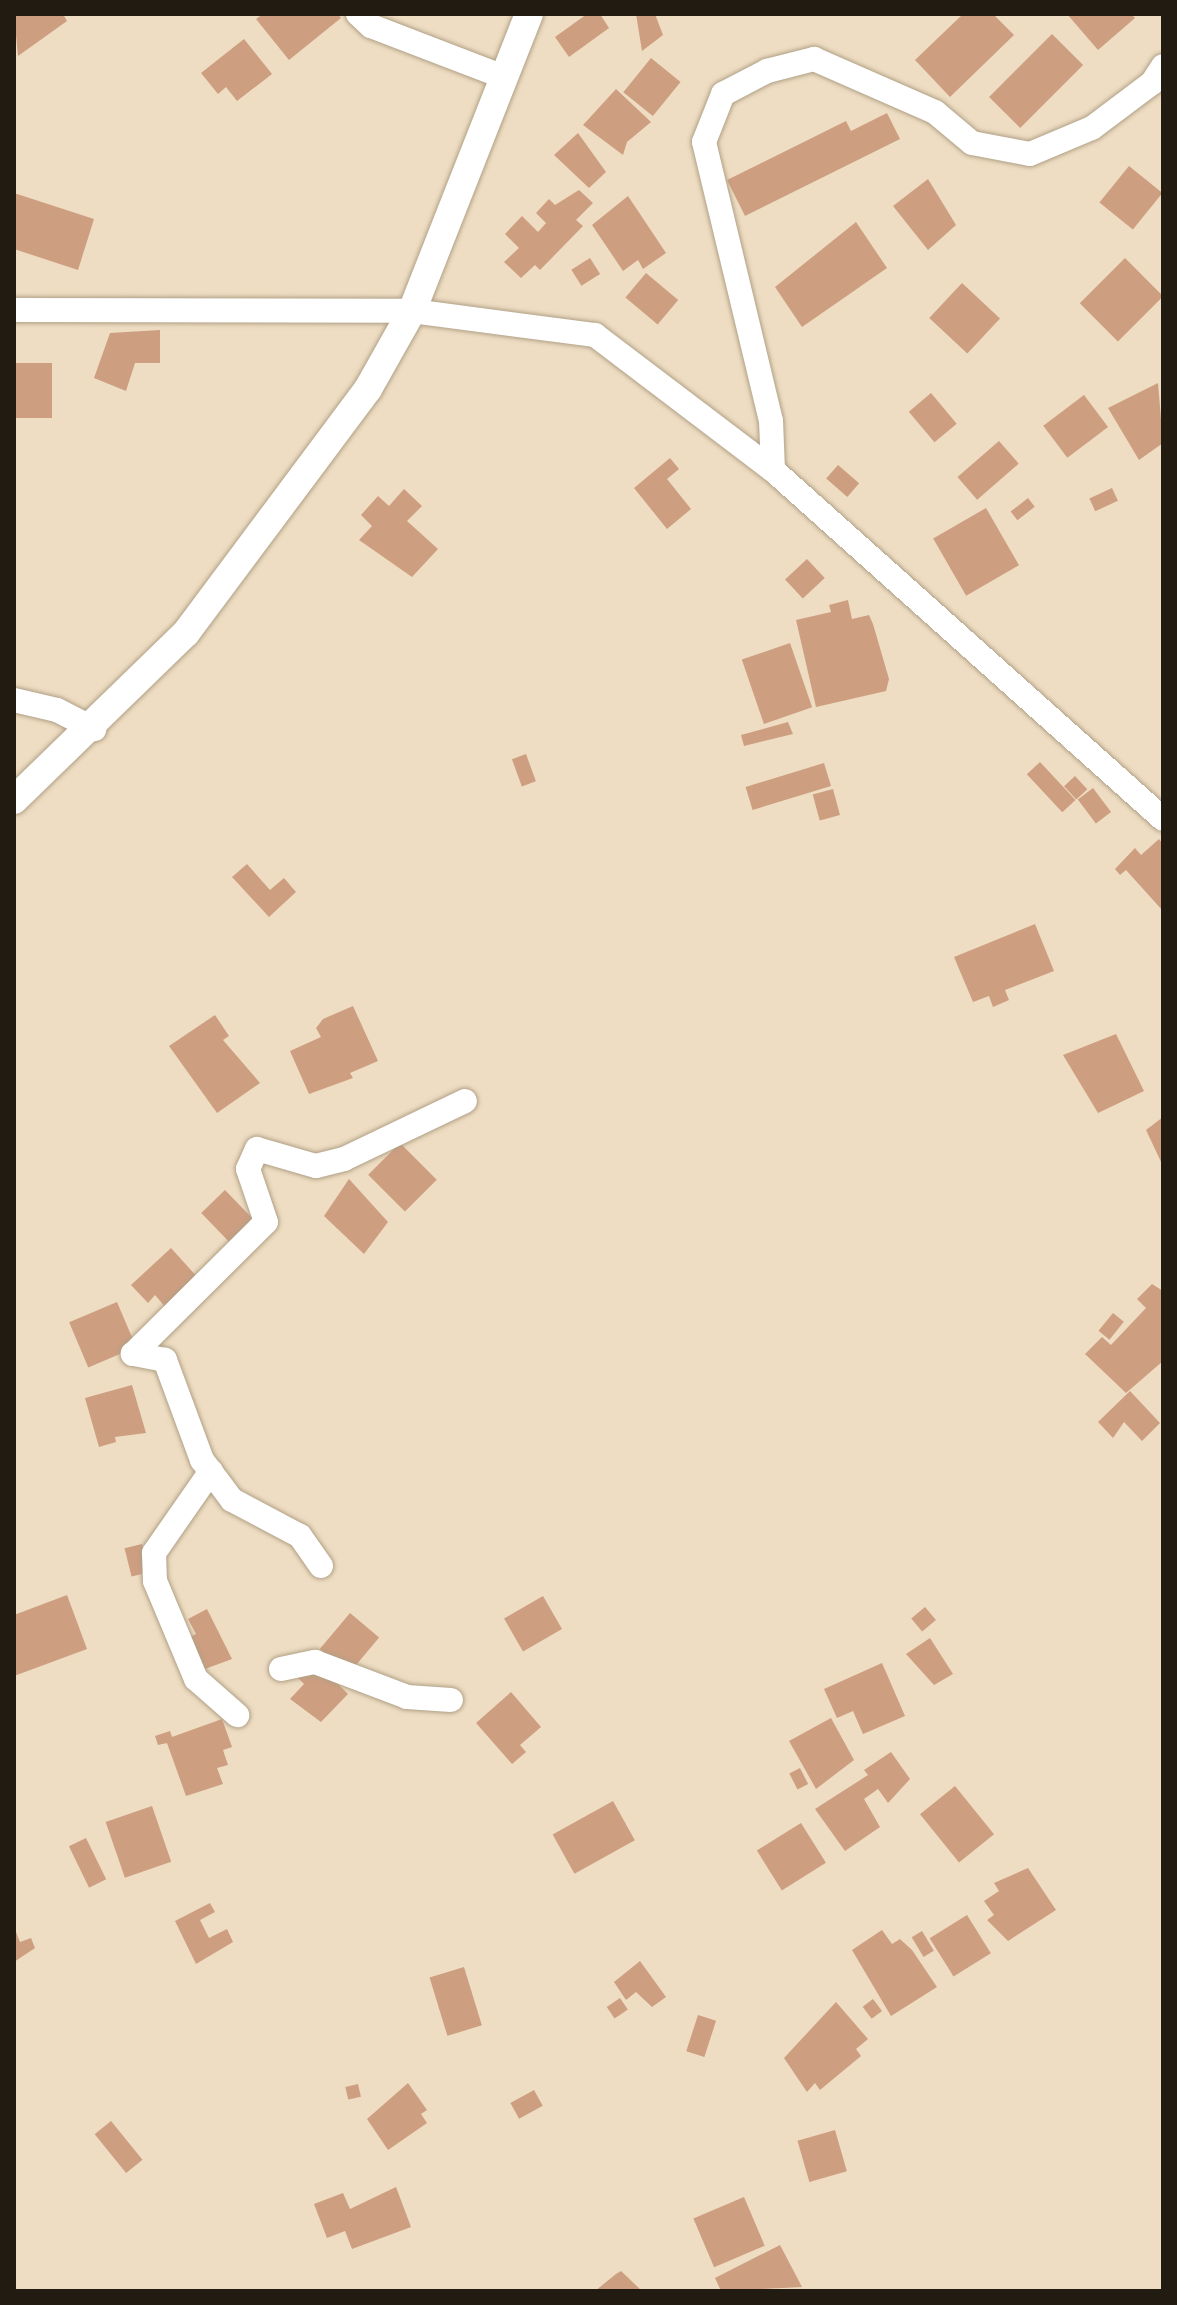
<!DOCTYPE html>
<style>
body{margin:0}
#map{position:relative;width:1177px;height:2305px;overflow:hidden;background:#eeddc2;font-family:Lato,sans-serif}
div>[style]{position:absolute}
[style*='--x']{left:calc(var(--x)*1px);top:calc(var(--y)*1px);width:calc(var(--w)*1px);rotate:calc(var(--a)*1deg)}
.building>*{inset:0;background:#ce9e80;transform-origin:0 0}
.roads{filter:drop-shadow(0 0 2px #b0a086) drop-shadow(0 0 2px #b0a086)}
.minor>*{height:24px;margin:-12px;padding:0 12px;transform-origin:12px;border-radius:12px;background:#fff}
.tertiary>*{height:28px;margin:-14px;padding:0 14px;transform-origin:14px;border-radius:14px;background:#fff}
span{translate:-50% -50%;white-space:nowrap;text-align:center;line-height:1.15;-webkit-text-stroke:7px #fff;paint-order:stroke}
.frame{position:absolute;inset:0;border:16px solid #211b11;pointer-events:none}
</style>
<div id="map">
<div class="building">
<i style="clip-path:polygon(14px 14px,63px 14px,67px 21px,18px 56px)"></i>
<i style="clip-path:polygon(263px 14px,338px 14px,341px 18px,289px 60px,256px 19px)"></i>
<i style="clip-path:polygon(587px 14px,600px 14px,609px 28px,569px 57px,555px 37px)"></i>
<i style="clip-path:polygon(636px 14px,655px 14px,663px 35px,642px 51px)"></i>
<i style="clip-path:polygon(963px 14px,993px 14px,1014px 35px,950px 97px,915px 60px)"></i>
<i style="clip-path:polygon(1067px 14px,1131px 14px,1135px 18px,1098px 50px)"></i>
<i style="left:1052px;top:34px;width:44px;height:89px;rotate:45deg"></i>
<i style="clip-path:polygon(244px 39px,272px 74px,237px 101px,226px 87px,218px 94px,201px 73px)"></i>
<i style="left:651px;top:58px;width:38px;height:44px;rotate:39deg"></i>
<i style="clip-path:polygon(616px 89px,651px 122px,627px 142px,623px 155px,583px 125px)"></i>
<i style="clip-path:polygon(887px 113px,900px 139px,745px 216px,727px 180px,846px 121px,851px 131px)"></i>
<i style="clip-path:polygon(578px 133px,606px 172px,589px 188px,554px 155px)"></i>
<i style="left:1129px;top:166px;width:43px;height:47px;rotate:39deg"></i>
<i style="clip-path:polygon(928px 179px,956px 225px,928px 250px,893px 206px)"></i>
<i style="clip-path:polygon(579px 190px,593px 203px,576px 220px,583px 226px,540px 270px,535px 265px,521px 278px,504px 262px,519px 248px,505px 234px,522px 216px,538px 232px,546px 223px,536px 213px,549px 199px,555px 205px)"></i>
<i style="clip-path:polygon(14px 193px,94px 219px,78px 270px,14px 249px)"></i>
<i style="clip-path:polygon(628px 196px,666px 253px,643px 269px,638px 260px,623px 271px,592px 225px)"></i>
<i style="clip-path:polygon(856px 222px,887px 268px,802px 327px,775px 287px)"></i>
<i style="left:590px;top:258px;width:19px;height:22px;rotate:58deg"></i>
<i style="left:1125px;top:258px;width:54px;height:64px;rotate:45deg"></i>
<i style="left:646px;top:273px;width:42px;height:32px;rotate:40deg"></i>
<i style="left:962px;top:283px;width:52px;height:48px;rotate:43deg"></i>
<i style="clip-path:polygon(160px 330px,160px 363px,135px 363px,126px 391px,94px 378px,110px 333px)"></i>
<i style="left:14px;top:363px;width:38px;height:55px"></i>
<i style="clip-path:polygon(1158px 383px,1163px 443px,1139px 460px,1108px 408px)"></i>
<i style="left:931px;top:393px;width:40px;height:29px;rotate:50deg"></i>
<i style="left:1084px;top:395px;width:40px;height:51px;rotate:53deg"></i>
<i style="left:999px;top:441px;width:30px;height:55px;rotate:49deg"></i>
<i style="clip-path:polygon(670px 458px,679px 469px,667px 479px,691px 509px,667px 529px,634px 488px)"></i>
<i style="left:838px;top:465px;width:28px;height:18px;rotate:41deg"></i>
<i style="left:1112px;top:488px;width:14px;height:25px;rotate:65deg"></i>
<i style="clip-path:polygon(404px 489px,422px 506px,407px 521px,438px 549px,412px 577px,359px 540px,372px 526px,361px 515px,378px 496px,389px 506px)"></i>
<i style="left:1028px;top:498px;width:11px;height:22px;rotate:52deg"></i>
<i style="left:986px;top:508px;width:66px;height:61px;rotate:60deg"></i>
<i style="left:807px;top:559px;width:26px;height:30px;rotate:47deg"></i>
<i style="clip-path:polygon(848px 600px,852px 619px,869px 615px,873px 624px,889px 679px,886px 691px,816px 707px,796px 620px,831px 612px,829px 605px)"></i>
<i style="left:790px;top:643px;width:68px;height:51px;rotate:71deg"></i>
<i style="clip-path:polygon(788px 722px,793px 734px,744px 746px,741px 735px)"></i>
<i style="left:526px;top:754px;width:29px;height:15px;rotate:70deg"></i>
<i style="left:1040px;top:762px;width:52px;height:18px;rotate:47deg"></i>
<i style="left:824px;top:763px;width:24px;height:82px;rotate:73deg"></i>
<i style="left:1075px;top:776px;width:18px;height:15px;rotate:47deg"></i>
<i style="left:1093px;top:788px;width:30px;height:19px;rotate:53deg"></i>
<i style="left:833px;top:789px;width:27px;height:21px;rotate:75deg"></i>
<i style="clip-path:polygon(1159px 839px,1163px 844px,1163px 911px,1126px 870px,1120px 875px,1115px 869px,1135px 848px,1141px 855px)"></i>
<i style="clip-path:polygon(247px 864px,270px 890px,284px 878px,296px 892px,269px 917px,232px 877px)"></i>
<i style="clip-path:polygon(1035px 924px,1054px 971px,1005px 990px,1009px 1000px,993px 1007px,989px 996px,973px 1002px,954px 957px)"></i>
<i style="clip-path:polygon(353px 1006px,378px 1061px,350px 1073px,353px 1078px,309px 1094px,290px 1051px,321px 1037px,316px 1028px,323px 1019px)"></i>
<i style="clip-path:polygon(215px 1015px,229px 1036px,223px 1040px,260px 1083px,217px 1113px,169px 1046px)"></i>
<i style="clip-path:polygon(1116px 1034px,1144px 1091px,1098px 1113px,1063px 1055px)"></i>
<i style="clip-path:polygon(1163px 1117px,1163px 1166px,1146px 1130px)"></i>
<i style="left:400px;top:1143px;width:52px;height:45px;rotate:45deg"></i>
<i style="clip-path:polygon(349px 1179px,388px 1222px,364px 1254px,324px 1216px)"></i>
<i style="left:225px;top:1190px;width:42px;height:33px;rotate:46deg"></i>
<i style="clip-path:polygon(171px 1248px,199px 1279px,167px 1309px,155px 1295px,148px 1303px,131px 1285px)"></i>
<i style="clip-path:polygon(1152px 1284px,1163px 1291px,1163px 1361px,1126px 1393px,1085px 1354px,1102px 1337px,1111px 1345px,1146px 1308px,1137px 1299px)"></i>
<i style="left:117px;top:1302px;width:49px;height:52px;rotate:67deg"></i>
<i style="left:1113px;top:1313px;width:14px;height:23px;rotate:39deg"></i>
<i style="clip-path:polygon(132px 1385px,146px 1433px,115px 1437px,116px 1442px,99px 1447px,85px 1398px)"></i>
<i style="clip-path:polygon(1130px 1391px,1160px 1423px,1142px 1441px,1124px 1422px,1113px 1438px,1098px 1422px)"></i>
<i style="left:142px;top:1544px;width:29px;height:18px;rotate:76deg"></i>
<i style="clip-path:polygon(67px 1595px,87px 1649px,14px 1676px,14px 1615px)"></i>
<i style="left:543px;top:1596px;width:38px;height:45px;rotate:60deg"></i>
<i style="left:925px;top:1607px;width:17px;height:18px;rotate:50deg"></i>
<i style="clip-path:polygon(207px 1609px,232px 1659px,194px 1673px,179px 1642px,196px 1634px,188px 1619px)"></i>
<i style="left:350px;top:1613px;width:38px;height:47px;rotate:40deg"></i>
<i style="clip-path:polygon(930px 1638px,953px 1674px,934px 1685px,906px 1654px)"></i>
<i style="clip-path:polygon(882px 1663px,905px 1716px,863px 1734px,853px 1711px,837px 1718px,824px 1689px)"></i>
<i style="clip-path:polygon(324px 1670px,348px 1694px,321px 1722px,290px 1699px,304px 1684px,297px 1677px)"></i>
<i style="clip-path:polygon(511px 1692px,541px 1727px,520px 1745px,526px 1752px,512px 1764px,476px 1723px)"></i>
<i style="clip-path:polygon(831px 1718px,854px 1760px,816px 1789px,789px 1741px)"></i>
<i style="clip-path:polygon(222px 1719px,232px 1747px,223px 1750px,228px 1765px,217px 1768px,223px 1784px,186px 1796px,167px 1743px,158px 1745px,155px 1736px,170px 1731px,172px 1737px)"></i>
<i style="clip-path:polygon(891px 1752px,910px 1779px,888px 1803px,878px 1789px,864px 1799px,880px 1827px,845px 1851px,815px 1809px,868px 1775px,864px 1770px)"></i>
<i style="left:800px;top:1768px;width:18px;height:12px;rotate:63deg"></i>
<i style="left:955px;top:1786px;width:62px;height:45px;rotate:51deg"></i>
<i style="left:613px;top:1801px;width:45px;height:69px;rotate:61deg"></i>
<i style="left:152px;top:1806px;width:59px;height:49px;rotate:71deg"></i>
<i style="left:801px;top:1823px;width:47px;height:52px;rotate:58deg"></i>
<i style="left:86px;top:1838px;width:46px;height:19px;rotate:64deg"></i>
<i style="clip-path:polygon(1028px 1868px,1056px 1910px,1008px 1941px,987px 1920px,994px 1915px,984px 1901px,999px 1891px,994px 1883px)"></i>
<i style="clip-path:polygon(210px 1903px,215px 1912px,200px 1920px,209px 1938px,227px 1929px,233px 1942px,196px 1964px,175px 1921px)"></i>
<i style="left:967px;top:1915px;width:45px;height:44px;rotate:58deg"></i>
<i style="clip-path:polygon(14px 1927px,20px 1942px,31px 1938px,35px 1948px,14px 1962px)"></i>
<i style="clip-path:polygon(882px 1930px,892px 1944px,900px 1939px,912px 1950px,937px 1987px,891px 2016px,852px 1950px)"></i>
<i style="left:922px;top:1931px;width:23px;height:12px;rotate:59deg"></i>
<i style="clip-path:polygon(640px 1961px,666px 1997px,652px 2007px,636px 1992px,626px 2000px,614px 1982px)"></i>
<i style="left:464px;top:1967px;width:61px;height:36px;rotate:73deg"></i>
<i style="left:620px;top:1998px;width:14px;height:16px;rotate:56deg"></i>
<i style="left:873px;top:1999px;width:15px;height:13px;rotate:53deg"></i>
<i style="clip-path:polygon(836px 2002px,868px 2039px,856px 2049px,861px 2056px,820px 2090px,815px 2083px,807px 2092px,784px 2058px)"></i>
<i style="left:698px;top:2015px;width:19px;height:38px;rotate:18deg"></i>
<i style="clip-path:polygon(408px 2083px,427px 2110px,421px 2114px,427px 2123px,388px 2150px,367px 2119px)"></i>
<i style="left:358px;top:2084px;width:13px;height:13px;rotate:77deg"></i>
<i style="left:534px;top:2090px;width:18px;height:27px;rotate:61deg"></i>
<i style="left:111px;top:2121px;width:50px;height:21px;rotate:51deg"></i>
<i style="left:835px;top:2130px;width:43px;height:39px;rotate:74deg"></i>
<i style="clip-path:polygon(396px 2187px,411px 2227px,352px 2249px,345px 2231px,327px 2238px,314px 2204px,343px 2193px,350px 2209px)"></i>
<i style="left:744px;top:2197px;width:53px;height:55px;rotate:67deg"></i>
<i style="clip-path:polygon(780px 2245px,802px 2287px,721px 2291px,715px 2278px)"></i>
<i style="clip-path:polygon(621px 2271px,642px 2291px,595px 2291px,616px 2274px)"></i>
</div>
<div class="roads">
<div class="minor">
<i style="--x:358;--y:14;--w:18;--a:43"></i>
<i style="--x:371;--y:26;--w:142;--a:21"></i>
<i style="--x:14;--y:310;--w:398;--a:0.1"></i>
<i style="--x:412;--y:311;--w:185;--a:7.5"></i>
<i style="--x:595;--y:335;--w:223;--a:37.2"></i>
<i style="--x:773;--y:470;--w:523;--a:41.82"></i>
<i style="--x:773;--y:470;--w:49;--a:-92.3"></i>
<i style="--x:771;--y:421;--w:287;--a:-103.5"></i>
<i style="--x:704;--y:142;--w:52;--a:-68.4"></i>
<i style="--x:723;--y:94;--w:50;--a:-27.6"></i>
<i style="--x:767;--y:71;--w:49;--a:-14.3"></i>
<i style="--x:814;--y:59;--w:132;--a:23.7"></i>
<i style="--x:935;--y:112;--w:48;--a:40"></i>
<i style="--x:972;--y:143;--w:59;--a:10.7"></i>
<i style="--x:1030;--y:154;--w:67;--a:-22.8"></i>
<i style="--x:1092;--y:128;--w:75;--a:-36.9"></i>
<i style="--x:1152;--y:83;--w:20;--a:-57"></i>
<i style="--x:14;--y:700;--w:44;--a:13.1"></i>
<i style="--x:57;--y:710;--w:42;--a:27.2"></i>
<i style="--x:211;--y:1471;--w:100;--a:124.8"></i>
<i style="--x:154;--y:1553;--w:28;--a:88"></i>
<i style="--x:155;--y:1581;--w:106;--a:67.3"></i>
<i style="--x:196;--y:1679;--w:55;--a:41.3"></i>
<i style="--x:321;--y:1566;--w:37;--a:-125"></i>
<i style="--x:300;--y:1536;--w:77;--a:-152.1"></i>
<i style="--x:232;--y:1500;--w:50;--a:-126.9"></i>
<i style="--x:202;--y:1460;--w:107;--a:-110.3"></i>
<i style="--x:165;--y:1360;--w:33;--a:-169"></i>
<i style="--x:133;--y:1354;--w:187;--a:-44.8"></i>
<i style="--x:266;--y:1222;--w:56;--a:-108.8"></i>
<i style="--x:248;--y:1169;--w:22;--a:-66"></i>
<i style="--x:257;--y:1149;--w:61;--a:16.1"></i>
<i style="--x:316;--y:1166;--w:29;--a:-14"></i>
<i style="--x:344;--y:1159;--w:134;--a:-25.6"></i>
<i style="--x:281;--y:1669;--w:35;--a:-12"></i>
<i style="--x:315;--y:1662;--w:98;--a:20.8"></i>
<i style="--x:407;--y:1697;--w:44;--a:3.9"></i>
</div>
<div class="tertiary">
<i style="--x:14;--y:800;--w:240;--a:-44.2"></i>
<i style="--x:186;--y:633;--w:304;--a:-53.3"></i>
<i style="--x:368;--y:389;--w:90;--a:-60.6"></i>
<i style="--x:412;--y:311;--w:319;--a:-68.5"></i>
</div>
</div>
<div class="frame"></div>
</div>
